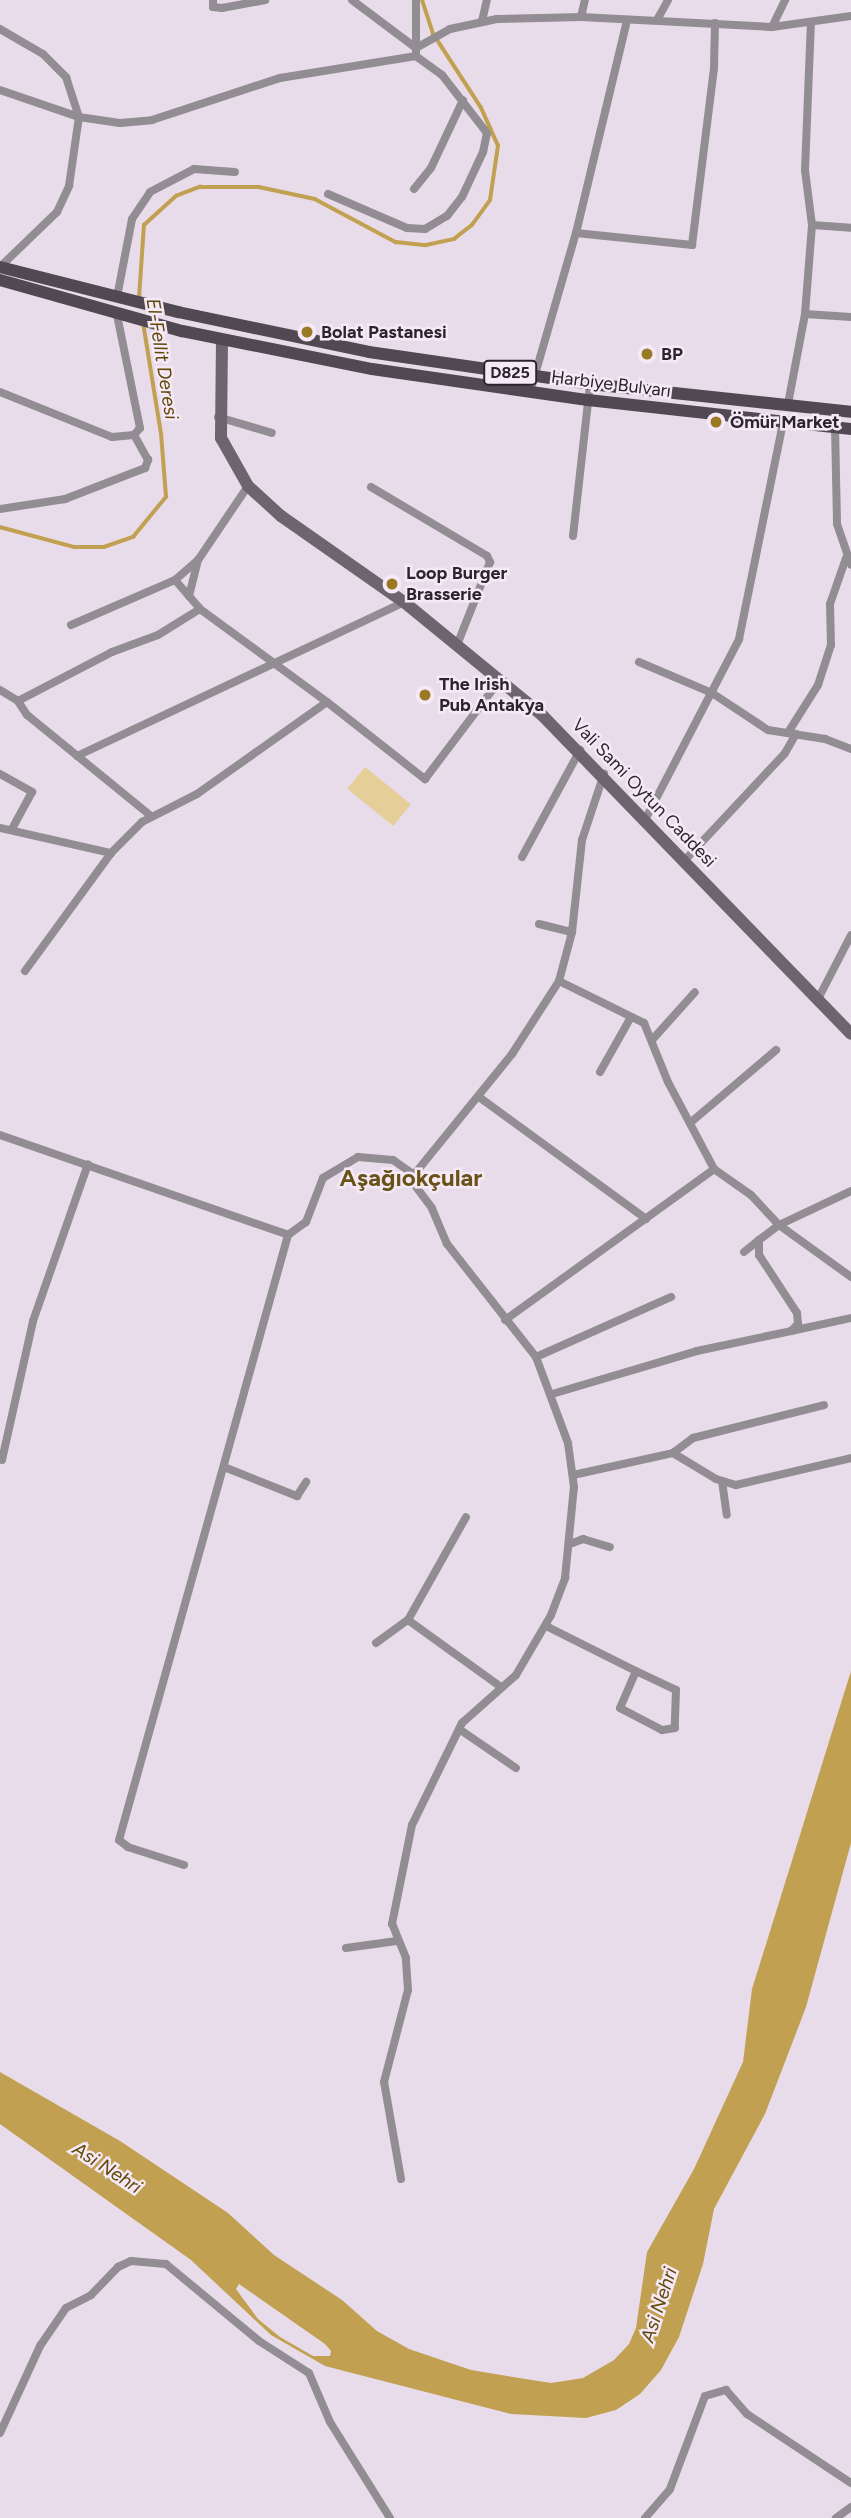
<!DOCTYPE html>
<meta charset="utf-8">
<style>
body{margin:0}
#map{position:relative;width:851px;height:2518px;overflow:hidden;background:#e9dcea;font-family:Figtree,sans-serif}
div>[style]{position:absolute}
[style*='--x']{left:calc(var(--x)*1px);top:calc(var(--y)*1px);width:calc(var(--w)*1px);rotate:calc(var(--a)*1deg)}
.green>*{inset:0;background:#e6ce98;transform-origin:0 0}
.water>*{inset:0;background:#c1a051}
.stream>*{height:3.5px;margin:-1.75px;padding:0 1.75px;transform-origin:1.75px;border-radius:1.75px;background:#c1a051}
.street>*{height:8px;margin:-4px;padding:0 4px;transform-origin:4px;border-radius:4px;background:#928d92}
.secondary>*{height:12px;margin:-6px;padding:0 6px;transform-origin:6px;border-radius:6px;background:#6c656d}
.primary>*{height:12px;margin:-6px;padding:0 6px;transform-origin:6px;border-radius:6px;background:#514952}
.dots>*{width:19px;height:19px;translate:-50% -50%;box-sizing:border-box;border:4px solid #f6e9f7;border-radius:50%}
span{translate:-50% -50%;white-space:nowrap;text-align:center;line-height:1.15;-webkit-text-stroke:5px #f6e9f7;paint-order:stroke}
.shield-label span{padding:2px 5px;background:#f6e9f7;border:2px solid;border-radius:5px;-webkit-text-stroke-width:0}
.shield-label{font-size:16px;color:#29252a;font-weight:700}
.poi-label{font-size:18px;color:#29252a;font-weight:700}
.left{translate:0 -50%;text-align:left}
.street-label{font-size:18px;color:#29252a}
.water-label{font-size:19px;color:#604908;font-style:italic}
.district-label{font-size:24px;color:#685217;font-weight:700}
</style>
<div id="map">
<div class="green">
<i style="left:365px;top:767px;width:59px;height:28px;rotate:39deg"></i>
</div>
<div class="water">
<i style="clip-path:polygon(evenodd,851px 1671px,851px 1843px,806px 2007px,765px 2114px,714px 2209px,703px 2264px,679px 2337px,661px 2370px,640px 2394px,616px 2410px,586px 2418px,511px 2414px,325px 2366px,271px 2335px,191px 2260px,0 2124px,0 2072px,120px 2141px,228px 2213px,274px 2255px,342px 2300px,377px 2331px,409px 2349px,471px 2370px,513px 2377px,551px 2383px,583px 2378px,614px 2360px,629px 2344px,636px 2328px,647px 2252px,694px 2169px,743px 2062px,752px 1989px,851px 1671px,239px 2284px,325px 2344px,331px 2351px,330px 2356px,313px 2356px,280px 2337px,258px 2319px,236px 2289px,239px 2284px)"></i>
</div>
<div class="stream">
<i style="--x:139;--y:298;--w:73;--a:-86.1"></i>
<i style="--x:144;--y:225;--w:43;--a:-42.2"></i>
<i style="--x:176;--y:196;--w:26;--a:-21"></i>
<i style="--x:200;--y:187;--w:59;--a:0"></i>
<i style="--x:259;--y:187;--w:57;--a:12.1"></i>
<i style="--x:315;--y:199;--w:92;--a:28"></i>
<i style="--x:396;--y:242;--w:30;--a:6"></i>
<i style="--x:426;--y:245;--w:29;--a:-12"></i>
<i style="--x:454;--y:239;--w:23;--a:-38"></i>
<i style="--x:472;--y:225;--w:31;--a:-54"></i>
<i style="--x:490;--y:200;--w:55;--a:-81.6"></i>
<i style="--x:498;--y:146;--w:42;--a:-114.1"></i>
<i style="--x:481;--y:108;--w:88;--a:-123"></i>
<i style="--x:433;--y:34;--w:36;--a:-108"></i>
<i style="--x:0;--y:527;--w:77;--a:15.1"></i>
<i style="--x:74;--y:547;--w:30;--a:0"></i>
<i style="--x:104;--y:547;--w:31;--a:-19"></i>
<i style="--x:133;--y:537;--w:52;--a:-50.5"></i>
<i style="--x:166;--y:497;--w:63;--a:-94.5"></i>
<i style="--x:161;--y:434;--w:112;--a:-99.2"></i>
</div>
<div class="street">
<i style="--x:213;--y:0;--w:7;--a:90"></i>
<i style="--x:213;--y:7;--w:9;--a:6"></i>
<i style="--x:222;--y:8;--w:44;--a:-10.5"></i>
<i style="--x:352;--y:0;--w:80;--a:36.9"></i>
<i style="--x:416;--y:48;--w:48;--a:-90"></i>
<i style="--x:581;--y:17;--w:17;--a:-77"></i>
<i style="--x:657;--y:20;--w:23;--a:-61"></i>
<i style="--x:482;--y:21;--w:22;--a:-77"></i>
<i style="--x:772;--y:27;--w:30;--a:-64"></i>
<i style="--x:0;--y:29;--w:50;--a:30.2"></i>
<i style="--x:43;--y:54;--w:33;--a:45"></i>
<i style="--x:66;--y:77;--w:42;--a:72"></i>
<i style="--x:0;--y:90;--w:83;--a:18.9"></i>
<i style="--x:414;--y:189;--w:27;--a:-51"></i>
<i style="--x:431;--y:168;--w:75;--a:-64.8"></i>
<i style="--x:328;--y:194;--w:86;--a:23.3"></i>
<i style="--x:407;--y:228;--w:18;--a:3"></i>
<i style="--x:425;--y:229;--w:26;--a:-31"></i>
<i style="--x:447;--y:216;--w:24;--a:-52"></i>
<i style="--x:462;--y:197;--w:50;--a:-65"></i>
<i style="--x:483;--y:152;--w:19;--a:-78"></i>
<i style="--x:487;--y:133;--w:73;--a:-127.8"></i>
<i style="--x:442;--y:75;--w:32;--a:-144"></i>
<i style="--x:812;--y:225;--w:39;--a:4"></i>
<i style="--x:576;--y:233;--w:117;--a:5.9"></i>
<i style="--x:692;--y:245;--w:178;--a:-82.9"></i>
<i style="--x:714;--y:68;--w:45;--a:-88.7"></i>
<i style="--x:0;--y:267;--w:79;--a:-44"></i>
<i style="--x:57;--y:212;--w:29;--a:-65"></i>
<i style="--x:69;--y:186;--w:70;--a:-81.8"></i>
<i style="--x:79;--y:117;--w:41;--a:8.3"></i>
<i style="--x:120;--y:123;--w:32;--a:-5"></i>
<i style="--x:152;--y:120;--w:135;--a:-18.2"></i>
<i style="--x:280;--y:78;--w:138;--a:-9.2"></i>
<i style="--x:416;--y:56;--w:8;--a:-90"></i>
<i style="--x:416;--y:48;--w:39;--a:-29"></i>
<i style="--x:450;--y:29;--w:48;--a:-12"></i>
<i style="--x:497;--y:19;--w:84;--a:-1.4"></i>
<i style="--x:581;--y:17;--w:191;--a:3"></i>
<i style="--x:772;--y:27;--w:80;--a:-7.9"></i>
<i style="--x:117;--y:297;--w:79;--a:-79.1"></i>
<i style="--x:132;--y:219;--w:32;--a:-56"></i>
<i style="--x:150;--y:192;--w:50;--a:-27.6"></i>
<i style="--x:194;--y:169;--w:41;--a:4.2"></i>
<i style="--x:805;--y:314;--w:46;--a:3.7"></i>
<i style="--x:0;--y:392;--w:121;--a:21.9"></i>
<i style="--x:112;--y:437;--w:22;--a:-5"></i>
<i style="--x:134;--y:435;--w:9;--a:-49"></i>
<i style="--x:140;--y:428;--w:115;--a:-101.5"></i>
<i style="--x:530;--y:392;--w:166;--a:-73.9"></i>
<i style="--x:576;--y:233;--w:219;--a:-76.5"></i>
<i style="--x:788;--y:404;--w:92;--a:-79.3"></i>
<i style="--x:805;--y:314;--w:89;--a:-85.5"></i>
<i style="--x:812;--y:225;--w:55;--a:-97.3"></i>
<i style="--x:805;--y:170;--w:147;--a:-87.7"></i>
<i style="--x:218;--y:417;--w:56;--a:16.5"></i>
<i style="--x:835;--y:427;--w:97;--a:88.8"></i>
<i style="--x:837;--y:524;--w:43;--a:71.1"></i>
<i style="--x:248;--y:486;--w:89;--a:124"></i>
<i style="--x:198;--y:560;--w:30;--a:139"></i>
<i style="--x:175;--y:580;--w:38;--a:49"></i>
<i style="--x:200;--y:609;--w:157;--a:36.2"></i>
<i style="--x:371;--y:487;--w:135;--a:30.7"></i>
<i style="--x:487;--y:556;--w:7;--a:63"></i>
<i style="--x:490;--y:562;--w:89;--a:111.7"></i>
<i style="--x:0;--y:509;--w:66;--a:-8.7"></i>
<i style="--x:65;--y:499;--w:86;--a:-21.2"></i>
<i style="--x:145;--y:468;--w:9;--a:-69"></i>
<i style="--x:148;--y:460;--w:29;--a:-119"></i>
<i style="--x:573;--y:536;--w:153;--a:-83.6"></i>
<i style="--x:189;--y:596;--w:37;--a:-76"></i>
<i style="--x:71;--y:625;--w:113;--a:-23.4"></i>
<i style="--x:639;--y:662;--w:79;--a:23"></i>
<i style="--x:712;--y:693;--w:67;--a:33.5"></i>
<i style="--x:768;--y:730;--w:58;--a:9"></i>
<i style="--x:825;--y:739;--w:28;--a:21"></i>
<i style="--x:0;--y:690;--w:21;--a:31"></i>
<i style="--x:789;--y:731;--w:54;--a:-57.8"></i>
<i style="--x:818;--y:685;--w:42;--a:-72"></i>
<i style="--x:831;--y:645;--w:41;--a:-91.4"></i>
<i style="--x:830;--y:604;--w:49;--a:-70.8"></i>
<i style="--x:77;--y:756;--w:361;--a:-25.2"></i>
<i style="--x:0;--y:774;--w:37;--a:29"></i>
<i style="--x:32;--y:792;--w:42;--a:118.4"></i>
<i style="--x:151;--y:816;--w:160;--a:-140.8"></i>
<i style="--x:27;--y:715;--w:17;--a:-123"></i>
<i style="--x:18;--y:701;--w:106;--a:-27.5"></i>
<i style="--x:112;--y:652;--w:49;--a:-20.3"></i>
<i style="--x:158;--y:635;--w:49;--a:-31.8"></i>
<i style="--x:646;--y:818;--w:202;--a:-62.5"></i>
<i style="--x:739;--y:639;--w:221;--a:-78.5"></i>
<i style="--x:0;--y:828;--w:114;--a:12.7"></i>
<i style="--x:111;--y:853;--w:44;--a:-45"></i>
<i style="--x:142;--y:822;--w:62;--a:-27"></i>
<i style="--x:197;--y:794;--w:159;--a:-35.3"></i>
<i style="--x:327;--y:702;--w:125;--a:38.2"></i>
<i style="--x:425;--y:779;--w:124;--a:-52.9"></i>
<i style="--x:522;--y:857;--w:122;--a:-61.5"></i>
<i style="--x:685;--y:860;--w:146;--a:-46.9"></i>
<i style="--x:785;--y:753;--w:22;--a:-60"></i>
<i style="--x:539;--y:924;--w:34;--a:14"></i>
<i style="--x:25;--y:971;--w:146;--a:-53.9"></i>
<i style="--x:559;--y:981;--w:95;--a:26.3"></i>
<i style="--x:644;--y:1023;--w:64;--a:67.9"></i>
<i style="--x:668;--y:1082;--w:98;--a:62.1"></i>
<i style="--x:714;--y:1169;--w:45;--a:35.1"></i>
<i style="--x:751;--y:1195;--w:41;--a:47"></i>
<i style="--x:779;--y:1225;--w:80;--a:-25.3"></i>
<i style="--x:817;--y:1001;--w:74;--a:-62.7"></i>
<i style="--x:652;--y:1040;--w:64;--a:-48.1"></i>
<i style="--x:600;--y:1072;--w:63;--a:-60.6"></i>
<i style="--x:479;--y:1097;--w:207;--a:36.1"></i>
<i style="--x:690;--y:1123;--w:113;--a:-40.3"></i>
<i style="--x:0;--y:1135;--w:305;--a:19.1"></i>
<i style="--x:288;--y:1235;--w:22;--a:-36"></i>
<i style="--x:306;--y:1222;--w:47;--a:-68.9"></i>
<i style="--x:323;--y:1178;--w:41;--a:-31"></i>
<i style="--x:358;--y:1157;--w:35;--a:5"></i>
<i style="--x:393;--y:1160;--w:28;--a:35"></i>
<i style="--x:744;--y:1252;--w:19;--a:-39"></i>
<i style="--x:505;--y:1320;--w:258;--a:-35.8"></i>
<i style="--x:791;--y:1331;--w:61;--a:-12.2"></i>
<i style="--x:536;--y:1357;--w:148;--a:-24"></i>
<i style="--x:552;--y:1394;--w:151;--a:-16.5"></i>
<i style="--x:697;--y:1351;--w:96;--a:-12"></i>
<i style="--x:791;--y:1331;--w:10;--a:-45"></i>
<i style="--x:798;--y:1324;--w:11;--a:-95"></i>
<i style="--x:797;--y:1313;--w:69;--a:-123.2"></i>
<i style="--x:759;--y:1255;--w:15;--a:-90"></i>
<i style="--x:759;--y:1240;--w:25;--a:-37"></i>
<i style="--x:779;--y:1225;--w:89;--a:35.8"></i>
<i style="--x:673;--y:1453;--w:25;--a:-37"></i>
<i style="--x:693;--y:1438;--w:135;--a:-14.1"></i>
<i style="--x:2;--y:1460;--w:142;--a:-77.4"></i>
<i style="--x:33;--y:1321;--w:166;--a:-70.7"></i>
<i style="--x:224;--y:1467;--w:79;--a:21.7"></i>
<i style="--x:297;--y:1496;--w:17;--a:-57"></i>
<i style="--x:573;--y:1475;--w:102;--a:-12.4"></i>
<i style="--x:673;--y:1453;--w:50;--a:31.2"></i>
<i style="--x:716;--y:1479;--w:21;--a:17"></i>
<i style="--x:736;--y:1485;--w:118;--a:-13.2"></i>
<i style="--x:722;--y:1481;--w:34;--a:82"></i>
<i style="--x:570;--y:1544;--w:14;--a:-21"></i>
<i style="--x:583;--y:1539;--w:28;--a:17"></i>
<i style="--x:408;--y:1620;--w:118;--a:-60.6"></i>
<i style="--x:546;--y:1626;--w:101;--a:26.6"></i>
<i style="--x:376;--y:1643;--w:39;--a:-36"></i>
<i style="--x:408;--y:1620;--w:115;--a:35.8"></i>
<i style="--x:636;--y:1671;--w:44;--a:25.4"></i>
<i style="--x:676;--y:1690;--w:38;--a:92"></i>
<i style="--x:675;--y:1728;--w:13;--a:171"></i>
<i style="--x:662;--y:1730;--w:47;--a:-152.4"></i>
<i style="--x:620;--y:1708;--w:40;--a:-66.6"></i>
<i style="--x:459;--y:1729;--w:69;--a:34.4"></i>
<i style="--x:184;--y:1865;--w:59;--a:-162.2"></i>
<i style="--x:128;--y:1847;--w:11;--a:-142"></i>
<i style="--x:119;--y:1840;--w:628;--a:-74.39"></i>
<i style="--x:346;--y:1948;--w:51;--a:-7.8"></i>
<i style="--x:401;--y:2179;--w:98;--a:-99.9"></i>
<i style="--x:384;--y:2082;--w:95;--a:-75.4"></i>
<i style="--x:408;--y:1990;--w:32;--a:-94"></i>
<i style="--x:406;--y:1958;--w:37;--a:-112"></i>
<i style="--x:392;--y:1924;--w:101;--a:-78.6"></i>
<i style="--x:412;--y:1825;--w:114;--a:-63.9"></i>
<i style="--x:462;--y:1723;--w:72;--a:-41.6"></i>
<i style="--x:516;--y:1675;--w:69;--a:-59.7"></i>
<i style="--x:551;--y:1615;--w:40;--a:-69"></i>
<i style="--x:565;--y:1578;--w:91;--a:-84.4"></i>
<i style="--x:574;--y:1487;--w:44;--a:-97.8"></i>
<i style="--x:568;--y:1443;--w:92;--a:-110.4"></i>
<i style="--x:536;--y:1357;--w:144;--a:-128.2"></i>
<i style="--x:447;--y:1244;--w:39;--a:-113"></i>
<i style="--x:432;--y:1208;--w:30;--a:-127"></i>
<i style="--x:414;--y:1184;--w:13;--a:-77"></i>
<i style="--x:417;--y:1171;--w:151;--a:-50.9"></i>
<i style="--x:512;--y:1054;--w:87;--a:-57.2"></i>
<i style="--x:559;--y:981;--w:51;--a:-75.1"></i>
<i style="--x:572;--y:932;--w:93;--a:-83.8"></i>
<i style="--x:582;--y:840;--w:70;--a:-71.6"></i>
<i style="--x:0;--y:2433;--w:96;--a:-65.3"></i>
<i style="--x:40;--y:2346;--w:46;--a:-55.6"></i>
<i style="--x:66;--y:2308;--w:28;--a:-27"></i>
<i style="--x:91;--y:2295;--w:39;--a:-46"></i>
<i style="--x:118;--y:2267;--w:14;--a:-25"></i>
<i style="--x:131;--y:2261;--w:35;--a:5"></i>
<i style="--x:166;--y:2264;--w:121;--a:39.6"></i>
<i style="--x:259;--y:2341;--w:59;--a:32.6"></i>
<i style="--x:309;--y:2373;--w:53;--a:66.8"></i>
<i style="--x:330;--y:2422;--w:113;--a:58"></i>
<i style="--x:645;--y:2518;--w:38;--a:-49"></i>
<i style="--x:670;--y:2489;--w:99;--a:-69.4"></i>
<i style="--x:705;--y:2396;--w:22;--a:-16"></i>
<i style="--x:726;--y:2390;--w:32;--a:49"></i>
<i style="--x:747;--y:2414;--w:125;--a:33.6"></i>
<i style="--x:836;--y:2518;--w:19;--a:-36"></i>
</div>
<div class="secondary">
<i style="--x:222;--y:340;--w:98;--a:90.6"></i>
<i style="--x:221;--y:438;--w:55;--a:60.6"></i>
<i style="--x:248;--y:486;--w:45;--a:42.3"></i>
<i style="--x:281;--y:516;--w:150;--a:35"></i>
<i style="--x:404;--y:602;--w:178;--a:39.3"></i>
<i style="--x:542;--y:715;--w:444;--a:45.9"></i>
</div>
<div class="primary">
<i style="--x:0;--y:267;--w:184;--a:14.2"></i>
<i style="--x:178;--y:312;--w:195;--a:11.8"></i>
<i style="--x:369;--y:352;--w:223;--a:8.2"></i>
<i style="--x:590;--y:384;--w:262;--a:6.1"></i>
<i style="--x:0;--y:280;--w:189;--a:15.7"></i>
<i style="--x:182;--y:331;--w:194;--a:11.3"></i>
<i style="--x:372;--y:369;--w:218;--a:8.2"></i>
<i style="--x:588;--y:400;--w:265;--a:6.3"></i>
</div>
<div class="dots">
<i style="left:307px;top:332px;background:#9a7923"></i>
<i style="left:647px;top:354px;background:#9a7923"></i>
<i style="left:716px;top:422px;background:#9a7923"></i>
<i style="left:392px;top:584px;background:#9a7923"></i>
<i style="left:425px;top:695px;background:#9a7923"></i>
</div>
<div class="shield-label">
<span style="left:510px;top:373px">D825</span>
</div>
<div class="poi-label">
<span class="left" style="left:321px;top:332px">Bolat Pastanesi</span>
<span class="left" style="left:661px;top:354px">BP</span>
<span class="left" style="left:730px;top:422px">Ömür Market</span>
<span class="left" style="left:406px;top:584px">Loop Burger<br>Brasserie</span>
<span class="left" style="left:439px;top:695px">The Irish<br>Pub Antakya</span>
</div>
<div class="street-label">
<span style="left:611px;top:384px;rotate:7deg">Harbiye Bulvarı</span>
<span style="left:644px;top:793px;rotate:46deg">Vali Sami Oytun Caddesi</span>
</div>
<div class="water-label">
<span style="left:162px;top:359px;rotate:81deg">El-Fellit Deresi</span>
<span style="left:107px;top:2168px;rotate:33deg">Asi Nehri</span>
<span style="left:659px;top:2305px;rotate:-72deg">Asi Nehri</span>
</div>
<div class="district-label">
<span style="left:411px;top:1178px">Aşağıokçular</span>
</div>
</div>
